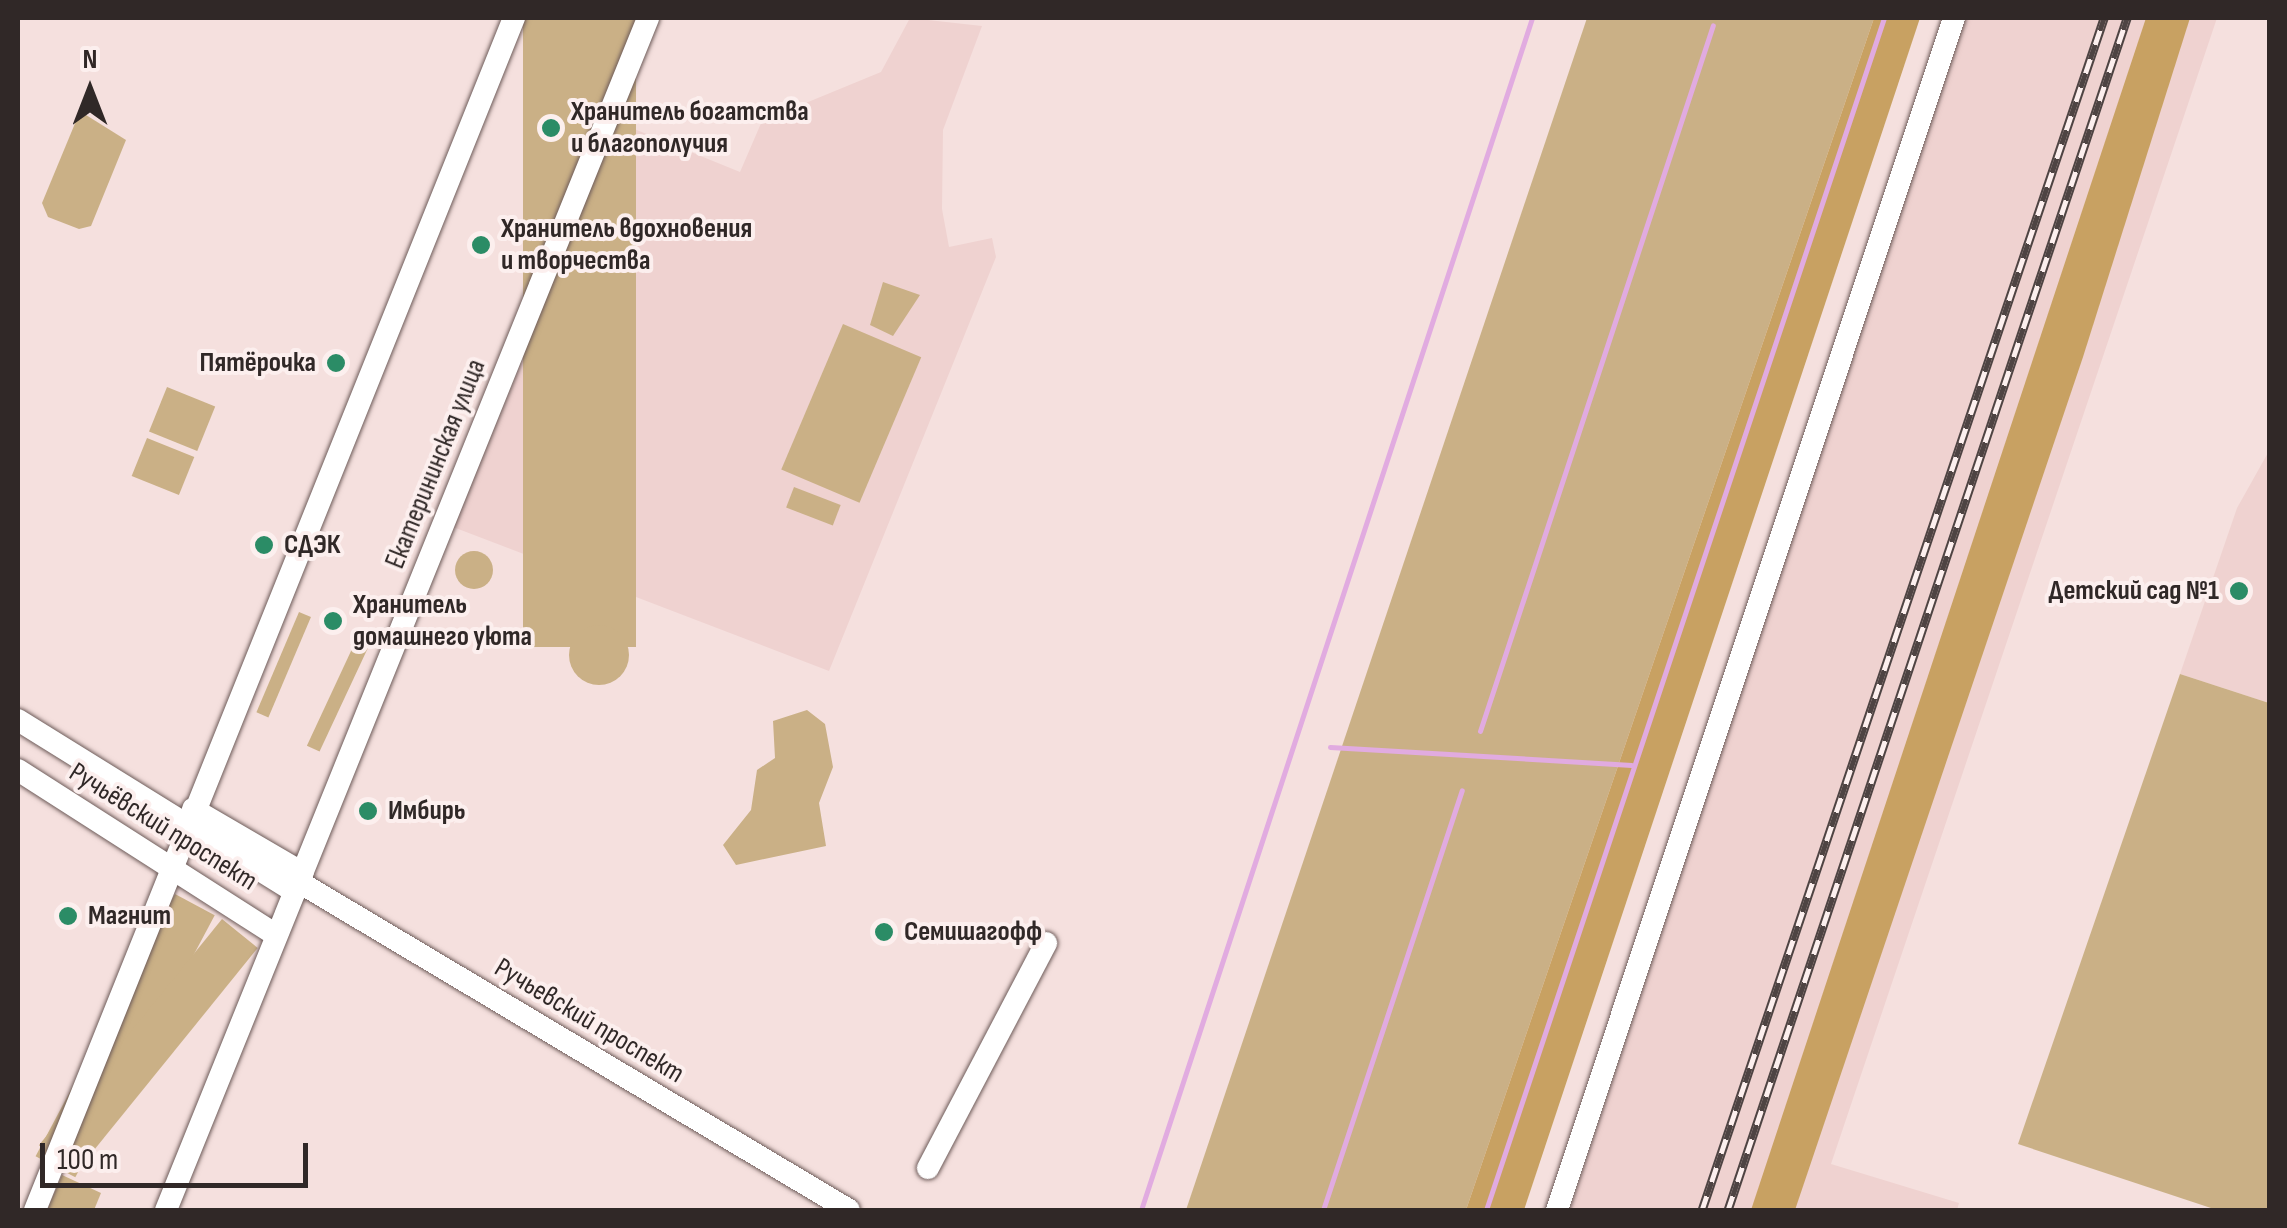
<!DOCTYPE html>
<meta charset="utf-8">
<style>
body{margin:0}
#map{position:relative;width:2287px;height:1228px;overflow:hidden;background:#f5e0de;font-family:"Sofia Sans Condensed",sans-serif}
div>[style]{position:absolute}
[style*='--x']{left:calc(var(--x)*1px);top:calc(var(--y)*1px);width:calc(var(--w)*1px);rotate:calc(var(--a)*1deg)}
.built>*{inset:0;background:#efd2d0}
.green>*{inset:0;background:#cab086;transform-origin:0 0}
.round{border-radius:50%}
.forest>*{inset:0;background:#c8a162}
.stream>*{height:5px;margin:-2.5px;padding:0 2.5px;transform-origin:2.5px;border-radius:2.5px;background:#e1abe0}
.roads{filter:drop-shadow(0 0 2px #6d5b59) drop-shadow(0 0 2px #6d5b59)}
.minor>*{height:22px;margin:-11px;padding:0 11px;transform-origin:11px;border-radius:11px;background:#fff}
.rail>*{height:9px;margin-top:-4.5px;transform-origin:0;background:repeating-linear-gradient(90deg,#fcefee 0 15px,#4e4443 0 30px);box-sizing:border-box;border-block:2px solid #4e4443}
.dots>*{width:28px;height:28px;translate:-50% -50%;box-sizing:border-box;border:5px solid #fcefee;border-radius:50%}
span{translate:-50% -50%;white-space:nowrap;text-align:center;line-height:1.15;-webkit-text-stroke:8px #fcefee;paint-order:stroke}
.poi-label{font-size:28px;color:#302827;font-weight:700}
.left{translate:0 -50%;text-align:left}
.right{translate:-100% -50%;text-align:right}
.street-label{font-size:28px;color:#302827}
.frame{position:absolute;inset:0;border:20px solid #302827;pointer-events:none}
.north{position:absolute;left:40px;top:40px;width:100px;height:100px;-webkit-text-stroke:8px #fcefee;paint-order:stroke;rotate:0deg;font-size:28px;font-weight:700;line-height:40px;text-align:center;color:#302827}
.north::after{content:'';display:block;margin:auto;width:35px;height:45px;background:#302827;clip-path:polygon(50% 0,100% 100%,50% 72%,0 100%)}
.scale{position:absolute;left:40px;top:1143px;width:268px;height:45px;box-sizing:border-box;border:5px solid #302827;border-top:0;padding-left:12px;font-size:30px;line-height:35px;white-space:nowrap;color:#302827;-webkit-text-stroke:8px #fcefee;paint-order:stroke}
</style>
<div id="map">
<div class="built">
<i style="clip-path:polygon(910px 18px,982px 26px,943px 130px,942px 209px,949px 247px,992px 238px,996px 257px,829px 671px,453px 527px,622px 124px,740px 172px,762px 121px,881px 72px)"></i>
<i style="clip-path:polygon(1963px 18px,2217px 18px,1831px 1164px,1959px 1203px,1957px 1210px,1570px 1210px)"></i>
<i style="clip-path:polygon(2269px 451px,2269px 703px,2180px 674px,2237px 508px)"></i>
</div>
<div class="green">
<i style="left:523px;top:18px;width:113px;height:629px"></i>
<i style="clip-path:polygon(1587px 18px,1874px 18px,1466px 1210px,1186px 1210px)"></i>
<i style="clip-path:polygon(86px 115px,126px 140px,91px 226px,79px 229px,48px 217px,42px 203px,76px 121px)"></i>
<i style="clip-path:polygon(883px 282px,920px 295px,893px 336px,870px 325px)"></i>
<i style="left:843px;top:324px;width:85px;height:158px;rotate:23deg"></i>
<i style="left:167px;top:387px;width:52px;height:48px;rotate:22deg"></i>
<i style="left:147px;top:438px;width:51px;height:41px;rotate:22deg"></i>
<i style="left:794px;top:487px;width:50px;height:22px;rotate:21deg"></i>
<i class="round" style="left:455px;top:551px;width:38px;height:38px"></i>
<i style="left:299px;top:612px;width:13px;height:109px;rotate:23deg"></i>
<i class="round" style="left:569px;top:625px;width:60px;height:60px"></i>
<i style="left:358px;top:636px;width:14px;height:121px;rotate:25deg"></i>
<i style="clip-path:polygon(2180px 674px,2269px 703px,2269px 1210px,2217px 1210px,2018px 1144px)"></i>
<i style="clip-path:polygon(807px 710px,825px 724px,833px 767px,819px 803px,826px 846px,736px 865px,723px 845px,751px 810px,757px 770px,775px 758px,773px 721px)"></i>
<i style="left:175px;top:894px;width:45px;height:297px;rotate:28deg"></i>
<i style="left:222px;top:919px;width:46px;height:291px;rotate:39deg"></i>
<i style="clip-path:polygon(62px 1175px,101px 1193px,94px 1210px,47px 1210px)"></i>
</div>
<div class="forest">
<i style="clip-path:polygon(1874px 18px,1920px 18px,1524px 1210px,1466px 1210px)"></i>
<i style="clip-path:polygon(2146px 18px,2190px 18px,2083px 357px,1795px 1210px,1751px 1210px)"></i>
</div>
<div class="stream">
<i style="--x:1480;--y:731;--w:743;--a:-71.74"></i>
<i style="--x:1330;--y:747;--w:302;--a:3.4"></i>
<i style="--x:1141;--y:1210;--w:1254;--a:-71.84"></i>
<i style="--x:1323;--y:1210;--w:442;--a:-71.7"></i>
<i style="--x:1486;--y:1210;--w:1257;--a:-71.54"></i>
</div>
<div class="roads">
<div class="minor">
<i style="--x:18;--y:720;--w:326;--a:31.8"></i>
<i style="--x:18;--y:770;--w:306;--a:32.6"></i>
<i style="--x:193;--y:809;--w:127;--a:30.2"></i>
<i style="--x:299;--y:882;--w:640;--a:30.81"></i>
<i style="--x:928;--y:1168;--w:254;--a:-62.3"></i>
<i style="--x:35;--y:1210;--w:1285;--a:-68.11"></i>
<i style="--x:166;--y:1210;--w:1286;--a:-67.98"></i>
<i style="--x:1557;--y:1210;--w:1256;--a:-71.58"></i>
</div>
</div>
<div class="rail">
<i style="--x:1702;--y:1210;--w:1258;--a:-71.36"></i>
<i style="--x:1728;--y:1210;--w:1257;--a:-71.49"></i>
</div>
<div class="dots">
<i style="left:551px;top:128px;background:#2b8c66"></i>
<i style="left:481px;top:245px;background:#2b8c66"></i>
<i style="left:336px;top:363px;background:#2b8c66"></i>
<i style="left:264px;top:545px;background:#2b8c66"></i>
<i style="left:2239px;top:591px;background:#2b8c66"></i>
<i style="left:333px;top:621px;background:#2b8c66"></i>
<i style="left:368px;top:811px;background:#2b8c66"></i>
<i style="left:68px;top:916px;background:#2b8c66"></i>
<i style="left:884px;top:932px;background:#2b8c66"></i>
</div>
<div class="poi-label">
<span class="left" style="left:571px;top:128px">Хранитель богатства<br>и благополучия</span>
<span class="left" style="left:501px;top:245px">Хранитель вдохновения<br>и творчества</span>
<span class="right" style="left:316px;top:363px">Пятёрочка</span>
<span class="left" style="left:284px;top:545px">СДЭК</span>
<span class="right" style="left:2219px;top:591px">Детский сад №1</span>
<span class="left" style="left:353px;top:621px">Хранитель<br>домашнего уюта</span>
<span class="left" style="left:388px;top:811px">Имбирь</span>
<span class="left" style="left:88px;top:916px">Магнит</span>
<span class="left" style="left:904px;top:932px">Семишагофф</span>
</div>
<div class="street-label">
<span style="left:436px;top:464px;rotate:-68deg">Екатерининская улица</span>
<span style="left:163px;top:827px;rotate:32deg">Ручьёвский проспект</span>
<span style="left:589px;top:1021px;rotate:31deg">Ручьевский проспект</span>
</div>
<div class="frame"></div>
<div class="north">N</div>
<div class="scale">100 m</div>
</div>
